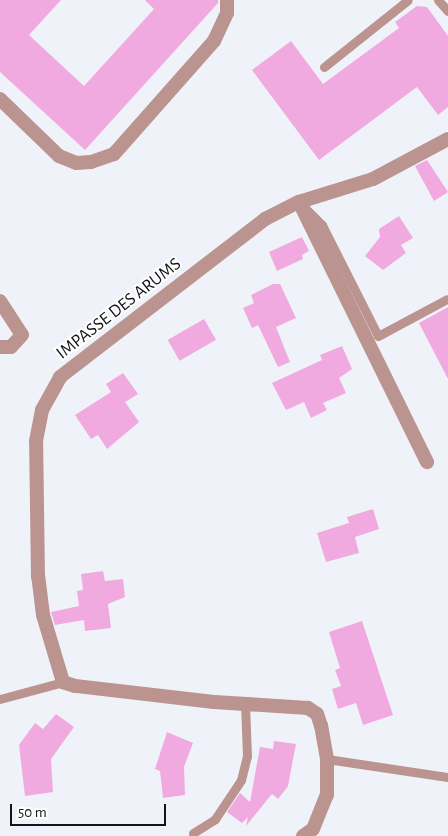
<!DOCTYPE html>
<style>
body{margin:0}
#map{position:relative;width:448px;height:836px;overflow:hidden;background:#eff3f9;font-family:"Alegreya Sans",sans-serif}
div>[style]{position:absolute}
[style*='--x']{left:calc(var(--x)*1px);top:calc(var(--y)*1px);width:calc(var(--w)*1px);rotate:calc(var(--a)*1deg)}
.building>*{inset:0;background:#f1aadf;transform-origin:0 0}
.service>*{height:9px;margin:-4.5px;padding:0 4.5px;transform-origin:4.5px;border-radius:4.5px;background:#bb9490}
.minor>*{height:14px;margin:-7px;padding:0 7px;transform-origin:7px;border-radius:7px;background:#bb9490}
span{translate:-50% -50%;white-space:nowrap;text-align:center;line-height:1.15;-webkit-text-stroke:4px #fff;paint-order:stroke}
.street-label{font-size:18px;color:#141517}
.scale{position:absolute;left:10px;top:804px;width:156px;height:22px;box-sizing:border-box;border:2px solid #141517;border-top:0;padding-left:6px;font-size:15px;line-height:18px;white-space:nowrap;color:#141517;-webkit-text-stroke:4px #fff;paint-order:stroke}
</style>
<div id="map">
<div class="building">
<i style="clip-path:polygon(0 0,61px 0,29px 35px,84px 86px,154px 9px,145px 0,218px 0,218px 3px,85px 150px,0 72px)"></i>
<i style="clip-path:polygon(417px 6px,427px 7px,448px 36px,448px 107px,438px 115px,417px 87px,319px 160px,252px 70px,291px 41px,323px 84px,399px 28px,395px 22px)"></i>
<i style="clip-path:polygon(427px 160px,448px 192px,434px 201px,415px 166px)"></i>
<i style="clip-path:polygon(399px 216px,413px 238px,401px 245px,406px 253px,383px 270px,365px 256px,380px 237px,379px 229px)"></i>
<i style="clip-path:polygon(302px 237px,309px 251px,302px 255px,303px 259px,277px 271px,269px 252px)"></i>
<i style="clip-path:polygon(273px 284px,280px 284px,296px 318px,276px 327px,290px 362px,278px 367px,258px 325px,252px 328px,243px 308px,254px 303px,251px 295px)"></i>
<i style="clip-path:polygon(448px 307px,448px 379px,419px 323px)"></i>
<i style="left:204px;top:319px;width:24px;height:42px;rotate:60deg"></i>
<i style="clip-path:polygon(342px 346px,352px 369px,339px 378px,346px 393px,323px 403px,327px 410px,311px 418px,304px 402px,286px 410px,272px 383px,322px 360px,320px 355px)"></i>
<i style="clip-path:polygon(123px 373px,138px 394px,125px 402px,139px 422px,107px 449px,98px 435px,91px 439px,75px 415px,111px 392px,106px 384px)"></i>
<i style="clip-path:polygon(373px 509px,379px 529px,355px 537px,359px 553px,326px 562px,317px 533px,349px 523px,347px 517px)"></i>
<i style="clip-path:polygon(103px 571px,105px 581px,123px 579px,125px 597px,108px 604px,111px 628px,85px 631px,84px 620px,55px 625px,51px 612px,79px 606px,77px 591px,83px 590px,81px 574px)"></i>
<i style="clip-path:polygon(362px 621px,393px 715px,363px 725px,356px 703px,338px 709px,332px 689px,341px 686px,335px 670px,340px 668px,329px 632px)"></i>
<i style="clip-path:polygon(56px 714px,74px 727px,51px 759px,53px 792px,25px 796px,19px 745px,35px 723px,43px 729px)"></i>
<i style="clip-path:polygon(167px 732px,193px 743px,184px 767px,185px 795px,163px 798px,160px 771px,155px 769px)"></i>
<i style="clip-path:polygon(274px 741px,296px 744px,288px 786px,278px 799px,272px 794px,246px 826px,248px 817px,242px 823px,227px 812px,240px 793px,250px 802px,260px 747px,273px 749px)"></i>
</div>
<div class="service">
<i style="--x:438;--y:0;--w:15;--a:48"></i>
<i style="--x:324;--y:67;--w:107;--a:-38.6"></i>
<i style="--x:306;--y:209;--w:23;--a:45"></i>
<i style="--x:322;--y:225;--w:124;--a:63.2"></i>
<i style="--x:378;--y:336;--w:78;--a:-28.2"></i>
<i style="--x:0;--y:699;--w:65;--a:-15.1"></i>
<i style="--x:327;--y:759;--w:122;--a:8.5"></i>
<i style="--x:193;--y:833;--w:26;--a:-32"></i>
<i style="--x:215;--y:819;--w:47;--a:-56.3"></i>
<i style="--x:241;--y:780;--w:25;--a:-76"></i>
<i style="--x:247;--y:756;--w:53;--a:-92.2"></i>
</div>
<div class="minor">
<i style="--x:0;--y:99;--w:82;--a:44"></i>
<i style="--x:59;--y:156;--w:18;--a:22"></i>
<i style="--x:76;--y:163;--w:15;--a:-4"></i>
<i style="--x:91;--y:162;--w:24;--a:-19"></i>
<i style="--x:114;--y:154;--w:151;--a:-48.5"></i>
<i style="--x:214;--y:41;--w:31;--a:-65"></i>
<i style="--x:227;--y:13;--w:13;--a:-90"></i>
<i style="--x:299;--y:202;--w:290;--a:63.8"></i>
<i style="--x:0;--y:301;--w:40;--a:57.1"></i>
<i style="--x:22;--y:335;--w:16;--a:133"></i>
<i style="--x:11;--y:347;--w:11;--a:180"></i>
<i style="--x:303;--y:836;--w:12;--a:-35"></i>
<i style="--x:313;--y:829;--w:37;--a:-68"></i>
<i style="--x:327;--y:795;--w:36;--a:-90"></i>
<i style="--x:327;--y:759;--w:34;--a:-100"></i>
<i style="--x:321;--y:726;--w:13;--a:-108"></i>
<i style="--x:317;--y:714;--w:11;--a:-146"></i>
<i style="--x:308;--y:708;--w:94;--a:-176.3"></i>
<i style="--x:214;--y:702;--w:140;--a:-173.4"></i>
<i style="--x:75;--y:686;--w:13;--a:-162"></i>
<i style="--x:63;--y:682;--w:70;--a:-106.6"></i>
<i style="--x:43;--y:615;--w:38;--a:-97"></i>
<i style="--x:38;--y:577;--w:136;--a:-90.8"></i>
<i style="--x:36;--y:441;--w:32;--a:-79"></i>
<i style="--x:42;--y:410;--w:38;--a:-61"></i>
<i style="--x:60;--y:377;--w:259;--a:-37.6"></i>
<i style="--x:265;--y:219;--w:38;--a:-27"></i>
<i style="--x:299;--y:202;--w:77;--a:-17.3"></i>
<i style="--x:373;--y:179;--w:85;--a:-28.1"></i>
</div>
<div class="street-label">
<span style="left:119px;top:309px;rotate:-38deg">IMPASSE DES ARUMS</span>
</div>
<div class="scale">50 m</div>
</div>
